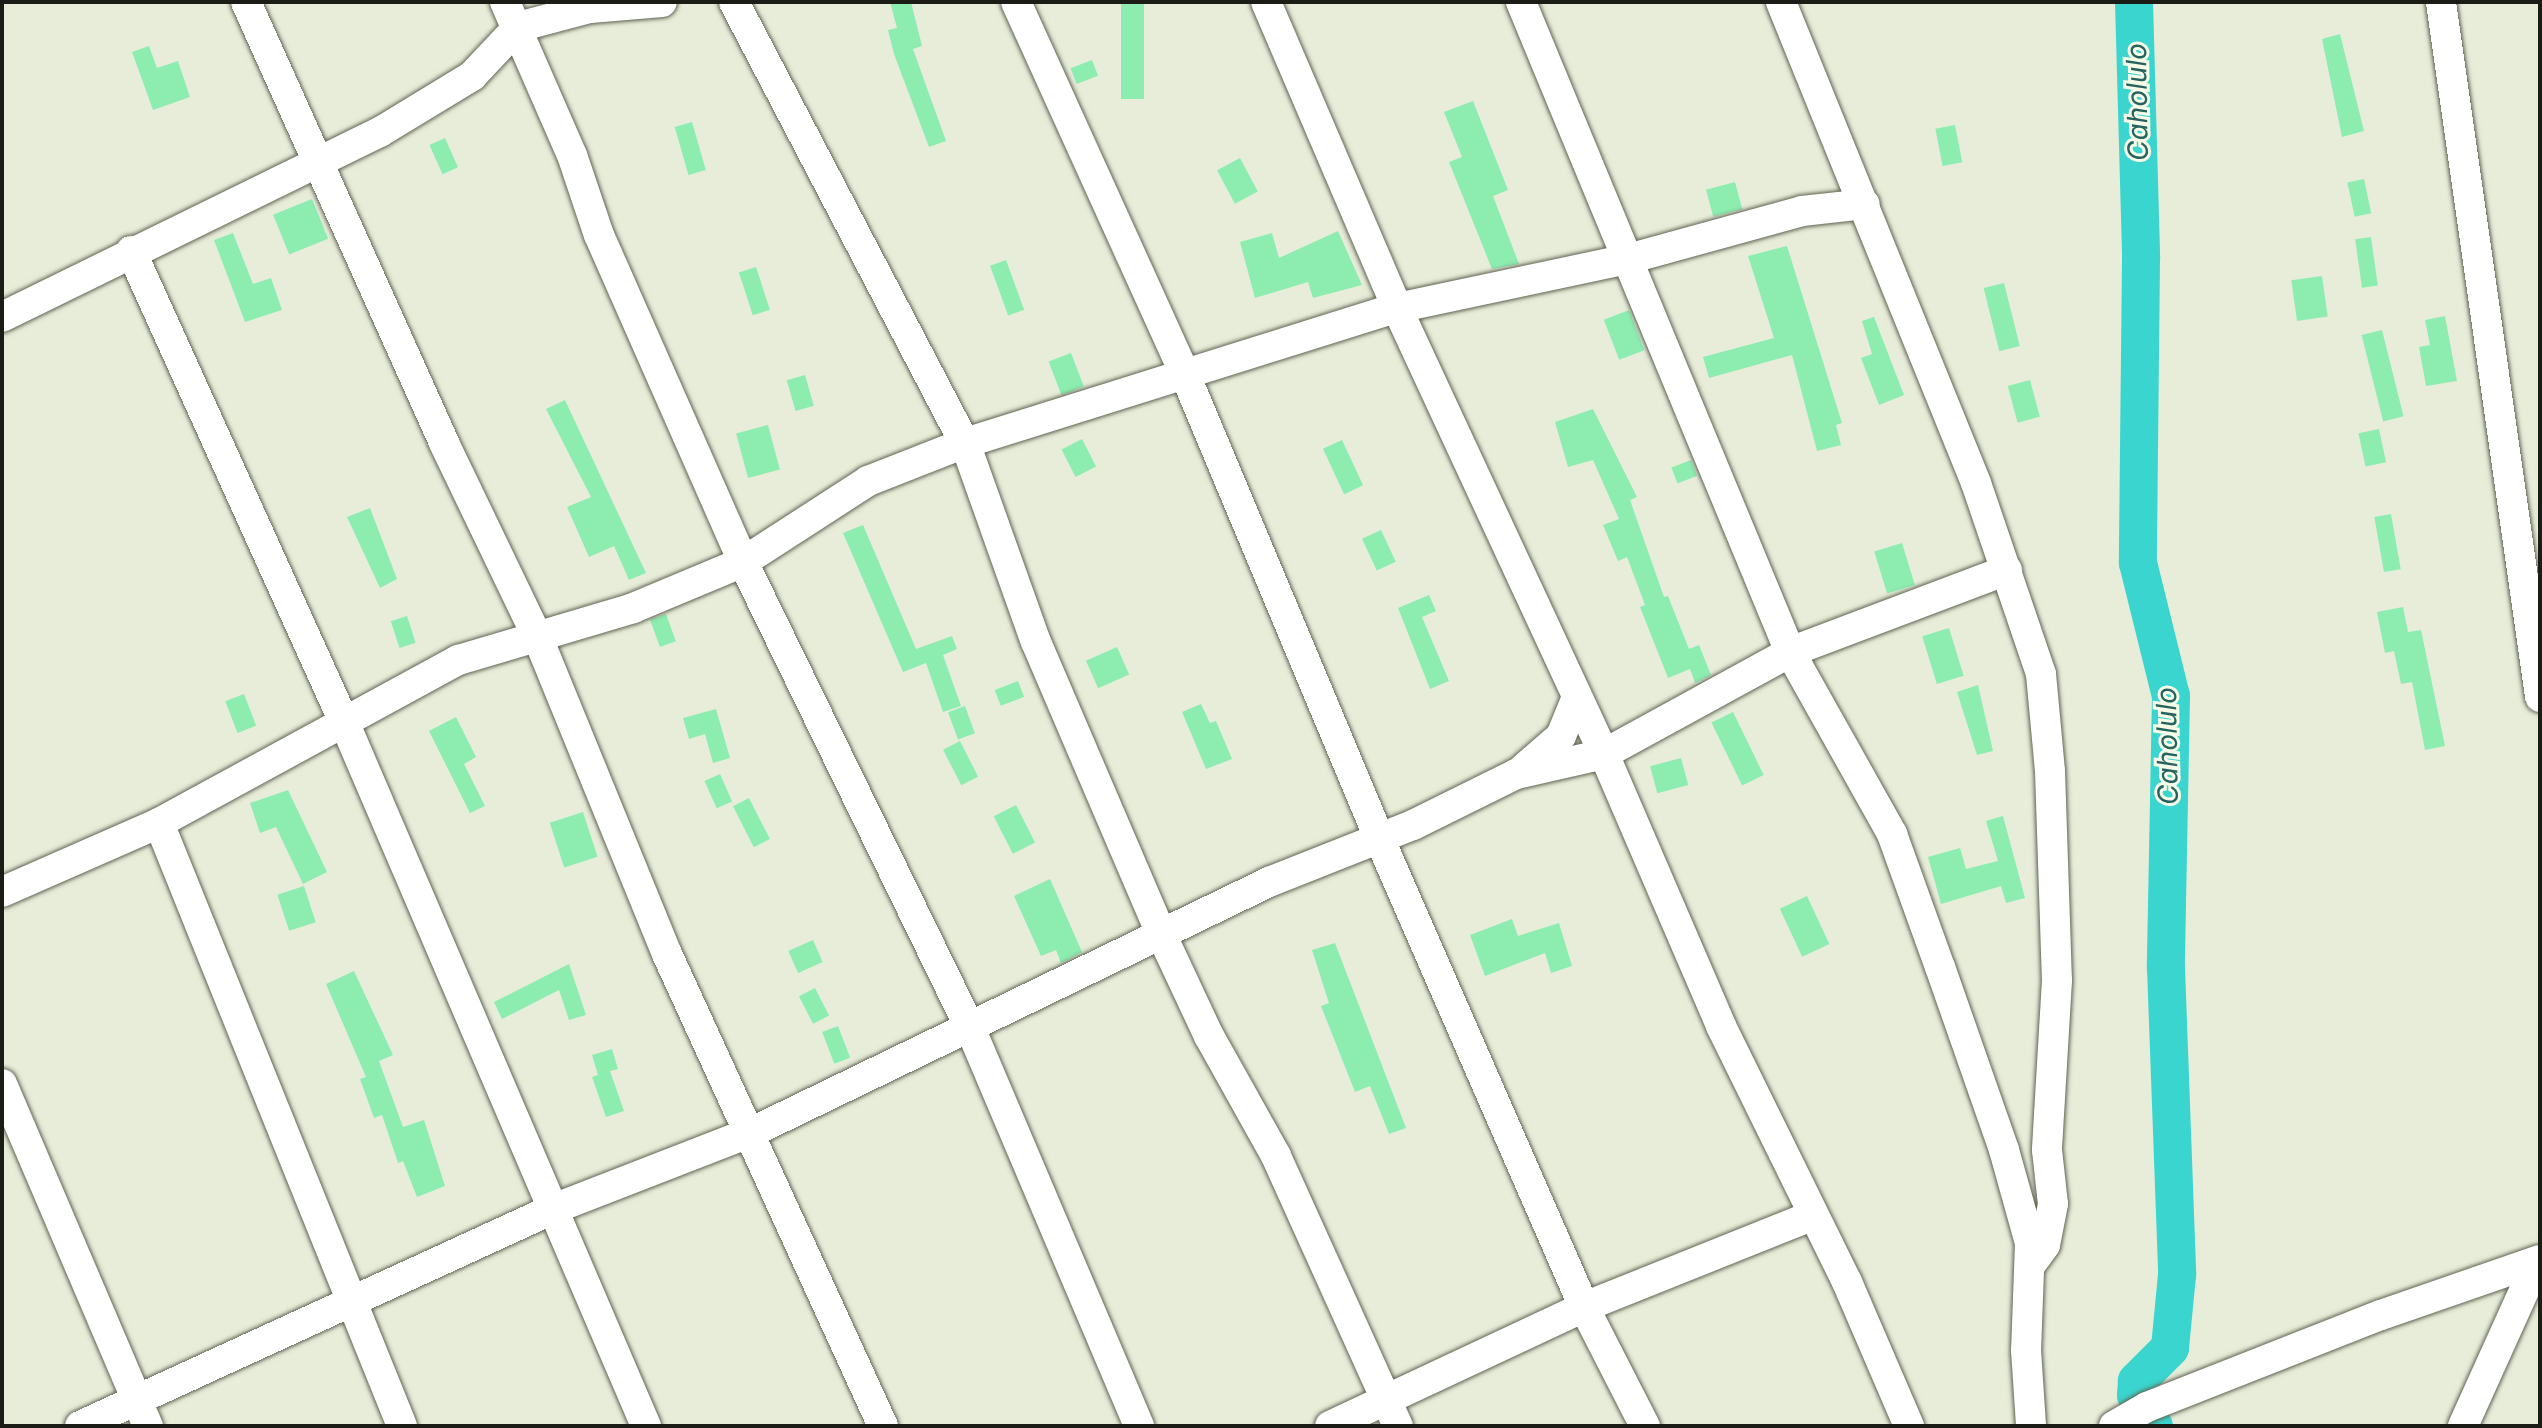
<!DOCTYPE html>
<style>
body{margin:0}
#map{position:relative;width:2542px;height:1428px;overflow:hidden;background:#e7edd9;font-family:Inter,sans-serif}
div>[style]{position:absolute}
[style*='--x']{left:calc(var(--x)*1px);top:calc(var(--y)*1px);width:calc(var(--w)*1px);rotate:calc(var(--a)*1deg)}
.river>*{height:38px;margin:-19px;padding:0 19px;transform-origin:19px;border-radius:19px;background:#3ad5ce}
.building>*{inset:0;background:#8dedb1;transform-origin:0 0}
.roads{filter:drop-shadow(0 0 2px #5f6452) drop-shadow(0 0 2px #5f6452)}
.minor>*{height:30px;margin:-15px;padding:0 15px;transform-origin:15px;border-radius:15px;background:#fff}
span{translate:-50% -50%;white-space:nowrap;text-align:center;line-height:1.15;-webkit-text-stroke:6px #f5fbe6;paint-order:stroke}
.water-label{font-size:28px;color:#26625f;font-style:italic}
.frame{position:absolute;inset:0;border:4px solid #1a1c15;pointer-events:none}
</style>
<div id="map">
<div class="river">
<i style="--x:2134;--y:2;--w:257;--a:88.4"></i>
<i style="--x:2141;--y:259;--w:304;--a:90.6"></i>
<i style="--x:2138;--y:563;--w:137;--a:76.1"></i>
<i style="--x:2171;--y:696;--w:272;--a:91.1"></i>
<i style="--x:2166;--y:968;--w:307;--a:87.9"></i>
<i style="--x:2177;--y:1275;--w:73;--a:95.5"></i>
<i style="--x:2170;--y:1348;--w:47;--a:135"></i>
<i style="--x:2137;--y:1381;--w:14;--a:94"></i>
<i style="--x:2136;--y:1395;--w:36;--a:60"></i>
</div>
<div class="building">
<i style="clip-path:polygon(890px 2px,911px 2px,922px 46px,913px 49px,946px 141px,929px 147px,894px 54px,888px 30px,897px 28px)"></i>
<i style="left:1121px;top:2px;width:23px;height:97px"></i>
<i style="clip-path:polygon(2340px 34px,2364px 131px,2342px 137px,2322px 39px)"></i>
<i style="clip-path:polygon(149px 46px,157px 68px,178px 61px,190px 97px,153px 110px,132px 52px)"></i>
<i style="left:1092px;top:60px;width:17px;height:23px;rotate:69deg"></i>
<i style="clip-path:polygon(1473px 101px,1508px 190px,1493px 196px,1519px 264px,1492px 269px,1449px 162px,1462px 157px,1444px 112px)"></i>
<i style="left:692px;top:122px;width:50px;height:18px;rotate:74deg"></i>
<i style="left:1955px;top:125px;width:38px;height:20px;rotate:79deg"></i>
<i style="left:445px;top:138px;width:32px;height:17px;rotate:66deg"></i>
<i style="left:1240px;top:158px;width:38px;height:26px;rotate:62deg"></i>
<i style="left:2364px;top:179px;width:35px;height:17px;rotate:78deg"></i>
<i style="left:1735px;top:182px;width:28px;height:30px;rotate:75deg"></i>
<i style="left:312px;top:199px;width:43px;height:42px;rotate:68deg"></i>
<i style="clip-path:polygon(1338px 231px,1362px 285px,1313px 298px,1308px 282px,1255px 298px,1240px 242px,1272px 233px,1279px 258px)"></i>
<i style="clip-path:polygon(233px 233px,253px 284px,271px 278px,282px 310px,245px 322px,214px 240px)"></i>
<i style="left:2371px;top:237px;width:49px;height:16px;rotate:82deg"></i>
<i style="clip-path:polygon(1787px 246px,1842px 423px,1836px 425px,1841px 445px,1817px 451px,1792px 355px,1709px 378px,1703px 357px,1774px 338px,1748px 256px)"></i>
<i style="left:1006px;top:260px;width:53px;height:17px;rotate:70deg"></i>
<i style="left:756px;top:267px;width:45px;height:18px;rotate:72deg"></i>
<i style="left:2322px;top:276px;width:41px;height:31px;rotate:82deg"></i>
<i style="left:2004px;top:283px;width:65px;height:21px;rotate:76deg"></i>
<i style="left:1629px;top:310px;width:43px;height:27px;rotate:69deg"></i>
<i style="clip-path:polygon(2445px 316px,2457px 381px,2426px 386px,2419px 347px,2430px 345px,2425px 320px)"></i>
<i style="clip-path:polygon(1874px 317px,1904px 395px,1879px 405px,1861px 358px,1872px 354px,1862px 321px)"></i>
<i style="left:2382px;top:330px;width:89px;height:21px;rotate:76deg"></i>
<i style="left:1071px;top:353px;width:36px;height:24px;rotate:69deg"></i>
<i style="left:805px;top:375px;width:32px;height:19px;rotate:74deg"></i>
<i style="left:2030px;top:380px;width:38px;height:23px;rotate:75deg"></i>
<i style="clip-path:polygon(565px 400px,646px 573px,629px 580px,614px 546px,589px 557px,567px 507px,591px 497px,546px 409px)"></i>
<i style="clip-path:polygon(1593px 409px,1637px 497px,1630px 500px,1664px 597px,1668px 596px,1689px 649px,1699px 645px,1711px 675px,1695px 683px,1690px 669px,1668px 678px,1640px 607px,1645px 605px,1627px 557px,1618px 561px,1603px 525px,1619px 519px,1593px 460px,1568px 467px,1555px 422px)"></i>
<i style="left:768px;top:425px;width:46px;height:33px;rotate:75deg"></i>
<i style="left:2379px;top:429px;width:34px;height:21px;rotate:78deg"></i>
<i style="left:1082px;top:439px;width:31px;height:23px;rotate:63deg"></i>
<i style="left:1342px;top:440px;width:50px;height:21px;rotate:65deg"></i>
<i style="left:1691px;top:460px;width:17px;height:21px;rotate:69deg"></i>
<i style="clip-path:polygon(370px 508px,397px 579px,380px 588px,347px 517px)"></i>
<i style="left:2391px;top:514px;width:56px;height:17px;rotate:80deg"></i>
<i style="clip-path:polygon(863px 525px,916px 649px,952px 636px,957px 649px,943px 655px,961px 706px,943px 712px,926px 663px,903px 672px,843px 533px)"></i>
<i style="left:1381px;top:530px;width:35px;height:21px;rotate:65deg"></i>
<i style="left:1902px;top:543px;width:44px;height:29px;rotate:73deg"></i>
<i style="clip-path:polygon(1429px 595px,1436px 611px,1422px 617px,1449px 681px,1430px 689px,1398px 608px)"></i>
<i style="clip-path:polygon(2403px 607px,2408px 632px,2421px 630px,2445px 746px,2425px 750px,2412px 682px,2401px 684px,2394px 651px,2385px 653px,2377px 612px)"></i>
<i style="left:666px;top:614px;width:29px;height:17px;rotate:70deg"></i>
<i style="left:407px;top:616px;width:28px;height:17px;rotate:72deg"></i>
<i style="left:1949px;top:628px;width:50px;height:28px;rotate:73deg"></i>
<i style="left:1117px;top:647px;width:30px;height:34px;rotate:66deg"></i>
<i style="left:1018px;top:681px;width:17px;height:25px;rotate:69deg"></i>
<i style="clip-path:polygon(1978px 685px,1993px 751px,1977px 755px,1957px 692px)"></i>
<i style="left:244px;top:694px;width:34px;height:20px;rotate:69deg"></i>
<i style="clip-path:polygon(1201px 704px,1210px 723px,1216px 721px,1232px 759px,1206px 769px,1182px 712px)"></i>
<i style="left:965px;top:706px;width:29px;height:18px;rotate:70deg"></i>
<i style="clip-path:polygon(716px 709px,730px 758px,713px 763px,705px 734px,689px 739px,683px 718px)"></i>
<i style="left:1733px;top:712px;width:70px;height:24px;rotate:64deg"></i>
<i style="clip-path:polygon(456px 717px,476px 757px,464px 764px,485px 806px,470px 813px,429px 731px)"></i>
<i style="left:960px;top:741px;width:40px;height:19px;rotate:63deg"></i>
<i style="left:1681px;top:758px;width:28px;height:32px;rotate:75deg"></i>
<i style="left:720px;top:774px;width:30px;height:17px;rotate:66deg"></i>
<i style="clip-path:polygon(288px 790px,327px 872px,303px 884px,276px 827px,260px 833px,250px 803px)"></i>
<i style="left:749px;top:798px;width:46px;height:18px;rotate:63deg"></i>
<i style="left:1016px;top:805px;width:42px;height:25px;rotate:63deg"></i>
<i style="left:583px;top:812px;width:47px;height:35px;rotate:72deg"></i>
<i style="clip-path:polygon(2003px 816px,2025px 898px,2006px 903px,2001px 886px,1941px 904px,1928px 857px,1960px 848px,1966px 869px,1998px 861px,1986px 821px)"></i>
<i style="clip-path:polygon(1050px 879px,1082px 952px,1061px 963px,1056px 950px,1041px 956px,1014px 896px)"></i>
<i style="left:304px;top:886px;width:38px;height:28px;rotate:72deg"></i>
<i style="left:1807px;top:896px;width:53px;height:30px;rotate:65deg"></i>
<i style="clip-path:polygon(1512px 919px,1518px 936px,1559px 923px,1572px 966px,1551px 973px,1545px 953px,1485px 976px,1470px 935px)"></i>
<i style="left:813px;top:940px;width:24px;height:27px;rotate:66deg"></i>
<i style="clip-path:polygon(1335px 943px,1406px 1128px,1389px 1134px,1370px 1086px,1355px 1092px,1321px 1006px,1329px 1003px,1312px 950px)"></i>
<i style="clip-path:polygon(569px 964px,586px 1015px,569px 1020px,559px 990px,502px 1019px,494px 1002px)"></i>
<i style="clip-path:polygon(354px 971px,393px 1055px,379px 1061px,403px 1127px,424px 1120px,445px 1186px,417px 1197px,403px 1161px,398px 1163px,382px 1115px,374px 1118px,360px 1079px,366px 1077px,326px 984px)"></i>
<i style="left:815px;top:988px;width:31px;height:18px;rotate:63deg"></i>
<i style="left:838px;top:1026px;width:34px;height:17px;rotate:69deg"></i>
<i style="clip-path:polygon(612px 1049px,618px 1069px,610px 1071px,624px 1111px,606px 1117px,592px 1077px,603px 1073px,598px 1075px,592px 1055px)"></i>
</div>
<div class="roads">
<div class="minor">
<i style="--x:246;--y:2;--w:483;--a:65.8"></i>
<i style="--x:444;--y:443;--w:216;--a:64.3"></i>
<i style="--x:538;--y:638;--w:341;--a:67.8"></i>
<i style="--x:667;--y:954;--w:519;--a:65.41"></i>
<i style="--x:505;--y:2;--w:167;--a:66.4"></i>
<i style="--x:572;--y:155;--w:84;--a:71.4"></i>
<i style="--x:599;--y:235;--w:357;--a:66.2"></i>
<i style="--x:743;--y:562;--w:521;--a:64.03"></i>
<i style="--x:971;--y:1030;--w:430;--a:67"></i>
<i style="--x:734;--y:2;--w:498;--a:62.4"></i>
<i style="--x:965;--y:443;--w:453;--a:-17.4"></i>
<i style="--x:1397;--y:308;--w:236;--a:-12"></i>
<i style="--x:1628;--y:259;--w:180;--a:-15.4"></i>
<i style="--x:1802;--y:211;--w:63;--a:-6.3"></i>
<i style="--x:1016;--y:2;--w:406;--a:65.6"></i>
<i style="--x:1184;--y:372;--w:507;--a:67.28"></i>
<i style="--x:1380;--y:840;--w:510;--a:66.4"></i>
<i style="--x:1584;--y:1307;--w:134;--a:62.9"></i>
<i style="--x:1266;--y:2;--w:333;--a:66.8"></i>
<i style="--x:1397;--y:308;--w:492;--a:65.1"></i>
<i style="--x:1604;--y:754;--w:296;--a:66.7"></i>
<i style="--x:1721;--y:1026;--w:285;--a:63.8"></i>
<i style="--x:1847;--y:1282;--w:157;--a:66.7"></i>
<i style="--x:1521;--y:2;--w:703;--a:67.52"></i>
<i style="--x:1790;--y:652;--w:209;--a:60.7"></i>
<i style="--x:1892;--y:834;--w:141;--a:70.2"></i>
<i style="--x:1940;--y:967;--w:194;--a:70.7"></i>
<i style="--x:2004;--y:1150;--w:97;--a:74.4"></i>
<i style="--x:2030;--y:1243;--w:107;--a:92.1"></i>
<i style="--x:2026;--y:1350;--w:76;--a:86.2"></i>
<i style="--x:1781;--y:2;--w:519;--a:67.93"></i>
<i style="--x:1976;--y:483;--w:202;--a:71.2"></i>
<i style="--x:2041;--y:674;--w:97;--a:84.7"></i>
<i style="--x:2050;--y:771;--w:209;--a:88.1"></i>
<i style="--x:2057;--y:980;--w:170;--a:93.4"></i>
<i style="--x:2047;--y:1150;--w:54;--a:83.7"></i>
<i style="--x:2053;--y:1204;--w:42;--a:101"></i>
<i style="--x:2045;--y:1245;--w:22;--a:126"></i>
<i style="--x:2441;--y:2;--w:702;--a:81.89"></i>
<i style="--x:131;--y:251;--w:519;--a:65.66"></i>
<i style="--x:345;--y:724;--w:764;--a:66.79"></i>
<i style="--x:2;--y:317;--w:421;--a:-26.1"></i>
<i style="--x:380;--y:132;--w:108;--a:-31.3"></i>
<i style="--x:472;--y:76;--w:67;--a:-46.8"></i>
<i style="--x:518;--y:27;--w:74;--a:-14.8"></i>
<i style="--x:590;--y:8;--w:72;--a:-4.8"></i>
<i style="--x:1523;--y:769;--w:50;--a:-41"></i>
<i style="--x:1561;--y:736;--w:42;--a:-67.7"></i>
<i style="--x:159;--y:823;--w:650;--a:68.05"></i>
<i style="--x:2;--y:892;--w:171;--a:-23.7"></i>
<i style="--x:159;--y:823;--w:341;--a:-28.6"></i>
<i style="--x:458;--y:660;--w:183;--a:-16.5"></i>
<i style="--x:633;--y:608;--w:119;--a:-22.7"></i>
<i style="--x:743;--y:562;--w:149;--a:-32.9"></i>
<i style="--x:868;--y:481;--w:104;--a:-21.4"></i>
<i style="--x:965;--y:443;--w:211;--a:70.4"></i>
<i style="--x:1036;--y:642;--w:322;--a:66.8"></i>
<i style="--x:1163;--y:938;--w:108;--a:64.9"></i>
<i style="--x:1209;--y:1036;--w:137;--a:60.8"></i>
<i style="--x:1276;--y:1156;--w:296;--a:65.7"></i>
<i style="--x:2;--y:1084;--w:372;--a:66.9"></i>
<i style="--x:80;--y:1426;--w:520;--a:-24.64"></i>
<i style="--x:553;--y:1209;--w:213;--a:-21.2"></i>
<i style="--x:752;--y:1132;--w:574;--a:-25.81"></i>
<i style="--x:1269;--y:882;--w:155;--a:-21.6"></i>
<i style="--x:1413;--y:825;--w:115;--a:-26.3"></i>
<i style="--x:1516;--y:774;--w:90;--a:-12.8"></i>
<i style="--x:1604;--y:754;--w:212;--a:-28.7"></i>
<i style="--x:1790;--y:652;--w:232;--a:-20.7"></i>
<i style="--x:1330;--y:1426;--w:280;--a:-25.1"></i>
<i style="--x:1584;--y:1307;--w:245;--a:-21.8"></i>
<i style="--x:2114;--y:1426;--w:38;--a:-30"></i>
<i style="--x:2147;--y:1407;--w:251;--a:-21.5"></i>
<i style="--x:2381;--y:1315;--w:168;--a:-19.1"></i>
<i style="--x:2463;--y:1426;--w:180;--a:-65.7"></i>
</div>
</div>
<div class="water-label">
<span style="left:2137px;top:102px;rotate:-91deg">Caholulo</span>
<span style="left:2167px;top:746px;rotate:-91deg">Caholulo</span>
</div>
<div class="frame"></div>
</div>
